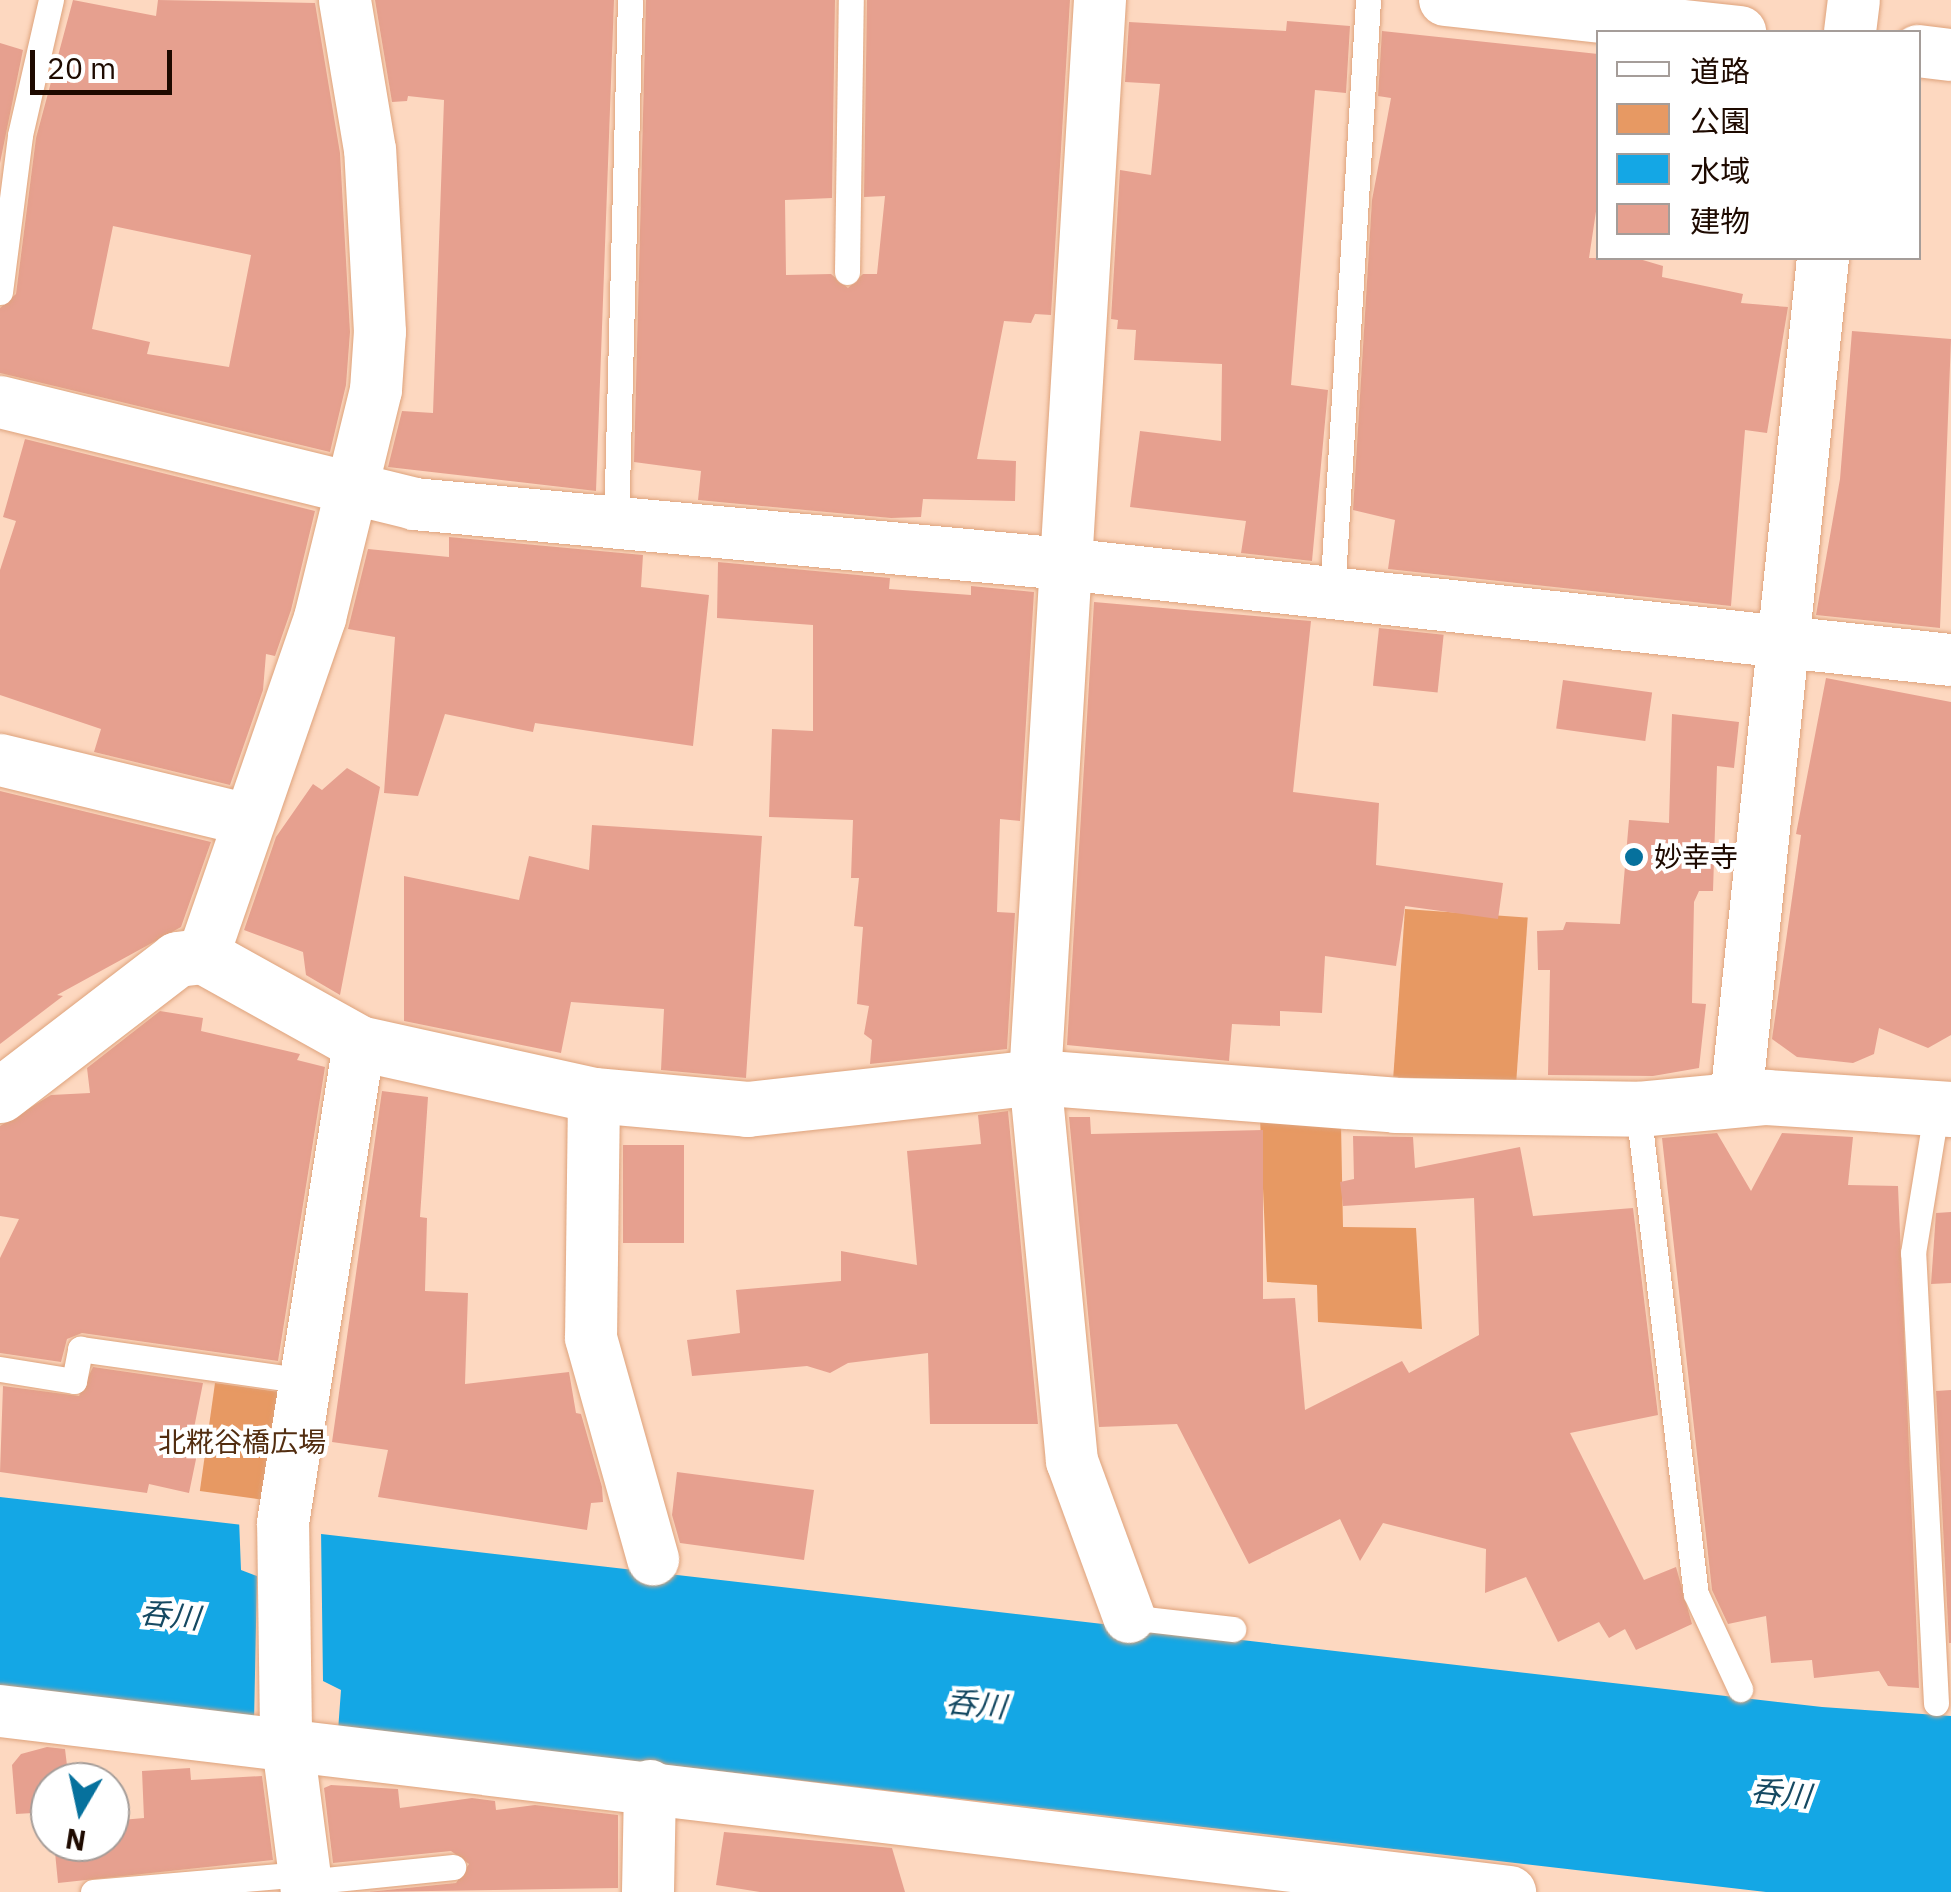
<!DOCTYPE html>
<meta charset="utf-8">
<style>
body{margin:0}
#map{position:relative;width:1951px;height:1892px;overflow:hidden;background:#fdd8c0;font-family:"IBM Plex Sans","Noto Sans JP",sans-serif}
div>[style]{position:absolute}
[style*='--x']{left:calc(var(--x)*1px);top:calc(var(--y)*1px);width:calc(var(--w)*1px);rotate:calc(var(--a)*1deg)}
.green>*{inset:0;background:#e79963;transform-origin:0 0}
.water>*{inset:0;background:#14a7e5}
.pier>*{inset:0;background:#fdd8c0}
.building>*{inset:0;background:#e6a08f;transform-origin:0 0}
.roads{filter:drop-shadow(0 0 2px #dea37c) drop-shadow(0 0 2px #dea37c)}
.lane>*{height:25px;margin:-12.5px;padding:0 12.5px;transform-origin:12.5px;border-radius:12.5px;background:#fff}
.street>*{height:52px;margin:-26px;padding:0 26px;transform-origin:26px;border-radius:26px;background:#fff}
.secondary>*{height:55px;margin:-27.5px;padding:0 27.5px;transform-origin:27.5px;border-radius:27.5px;background:#fff}
.dots>*{width:28px;height:28px;translate:-50% -50%;box-sizing:border-box;border:5px solid #fff;border-radius:50%}
span{translate:-50% -50%;white-space:nowrap;text-align:center;line-height:1.15;-webkit-text-stroke:8px #fff;paint-order:stroke}
.poi-label{font-size:28px;color:#1e0a00}
.left{translate:0 -50%;text-align:left}
.park-label{font-size:28px;color:#522d10}
.water-label{font-size:30px;color:#154962;font-style:italic}
.legend{position:absolute;left:1596px;top:30px;width:325px;height:230px;box-sizing:border-box;background:#fff;border:2px solid #a59d99;margin:0;padding:12px 18px;list-style:none;font-size:30px;color:#1e0a00}
.legend li{display:flex;align-items:center;gap:20px;height:50px}
.legend b{width:50px;border:2px solid #a59d99}
.north{position:absolute;left:30px;top:1762px;width:100px;height:100px;box-sizing:border-box;background:#fff;border:2px solid #a59d99;border-radius:50%;rotate:189deg;font-size:28px;font-weight:700;line-height:40px;text-align:center;color:#1e0a00}
.north::after{content:'';display:block;margin:auto;width:35px;height:45px;background:#06719d;clip-path:polygon(50% 0,100% 100%,50% 72%,0 100%)}
.scale{position:absolute;left:30px;top:50px;width:142px;height:45px;box-sizing:border-box;border:5px solid #1e0a00;border-top:0;padding-left:12px;font-size:30px;line-height:35px;white-space:nowrap;color:#1e0a00;-webkit-text-stroke:8px #fff;paint-order:stroke}
</style>
<div id="map">
<div class="green">
<i style="left:1405px;top:909px;width:123px;height:168px;rotate:4deg"></i>
<i style="clip-path:polygon(1260px 1118px,1341px 1124px,1343px 1227px,1416px 1228px,1422px 1329px,1318px 1322px,1317px 1285px,1267px 1282px)"></i>
<i style="left:215px;top:1383px;width:70px;height:109px;rotate:8deg"></i>
</div>
<div class="water">
<i style="clip-path:polygon(0 1497px,1822px 1707px,1951px 1716px,1951px 1892px,1766px 1892px,0 1688px)"></i>
</div>
<div class="pier">
<i style="clip-path:polygon(239px 1519px,321px 1529px,323px 1681px,341px 1690px,338px 1731px,254px 1722px,257px 1576px,241px 1570px)"></i>
</div>
<div class="building">
<i style="clip-path:polygon(evenodd,73px 0,156px 16px,158px 0,315px 3px,340px 153px,350px 332px,346px 385px,330px 452px,0 373px,0 308px,16px 294px,36px 138px,73px 0,113px 226px,251px 255px,229px 367px,147px 354px,150px 342px,92px 329px,113px 226px)"></i>
<i style="clip-path:polygon(375px 0,614px 0,596px 491px,388px 467px,402px 411px,433px 413px,444px 100px,408px 96px,407px 101px,392px 102px)"></i>
<i style="clip-path:polygon(646px 0,835px 0,832px 198px,785px 200px,786px 275px,831px 274px,848px 288px,863px 274px,877px 274px,885px 196px,864px 197px,867px 0,1070px 0,1051px 315px,1035px 314px,1031px 323px,1004px 321px,977px 459px,1016px 461px,1015px 501px,923px 499px,921px 517px,891px 518px,698px 500px,701px 471px,634px 462px)"></i>
<i style="clip-path:polygon(1287px 21px,1350px 26px,1346px 93px,1315px 90px,1291px 385px,1328px 390px,1312px 561px,1241px 553px,1246px 521px,1130px 507px,1140px 431px,1221px 441px,1222px 364px,1134px 360px,1136px 330px,1117px 329px,1118px 320px,1111px 319px,1120px 170px,1151px 175px,1160px 84px,1125px 82px,1129px 22px,1286px 31px)"></i>
<i style="clip-path:polygon(1382px 31px,1598px 54px,1598px 198px,1589px 258px,1636px 258px,1663px 266px,1662px 277px,1743px 294px,1741px 303px,1788px 307px,1767px 433px,1745px 430px,1731px 606px,1388px 569px,1395px 520px,1353px 510px,1372px 200px,1391px 98px,1378px 96px)"></i>
<i style="clip-path:polygon(0 43px,23px 50px,0 163px)"></i>
<i style="clip-path:polygon(1852px 331px,1951px 339px,1940px 628px,1816px 615px,1840px 479px)"></i>
<i style="clip-path:polygon(25px 439px,315px 511px,291px 610px,275px 656px,266px 654px,263px 690px,230px 785px,94px 752px,101px 729px,0 695px,0 570px,16px 521px,3px 517px)"></i>
<i style="clip-path:polygon(449px 537px,643px 555px,641px 587px,709px 595px,693px 746px,535px 723px,533px 732px,445px 714px,418px 796px,384px 793px,395px 637px,348px 629px,368px 549px,449px 557px)"></i>
<i style="clip-path:polygon(718px 562px,890px 578px,889px 589px,971px 595px,971px 586px,1034px 592px,1020px 821px,1000px 819px,997px 912px,1015px 913px,1007px 1049px,870px 1064px,872px 1040px,864px 1034px,869px 1006px,857px 1004px,863px 927px,854px 926px,859px 878px,851px 878px,853px 820px,769px 817px,772px 729px,813px 731px,813px 625px,717px 618px)"></i>
<i style="clip-path:polygon(1094px 602px,1311px 621px,1293px 792px,1379px 803px,1376px 865px,1503px 883px,1498px 919px,1405px 906px,1396px 966px,1325px 956px,1322px 1013px,1280px 1011px,1280px 1026px,1232px 1024px,1229px 1061px,1067px 1045px)"></i>
<i style="left:1379px;top:628px;width:65px;height:58px;rotate:6deg"></i>
<i style="clip-path:polygon(1826px 678px,1951px 702px,1951px 1035px,1928px 1048px,1879px 1028px,1874px 1054px,1853px 1063px,1797px 1057px,1772px 1039px,1801px 835px,1796px 834px)"></i>
<i style="left:1563px;top:680px;width:90px;height:49px;rotate:8deg"></i>
<i style="clip-path:polygon(1672px 714px,1739px 722px,1734px 768px,1717px 766px,1713px 891px,1699px 891px,1694px 902px,1692px 1003px,1706px 1004px,1699px 1068px,1653px 1076px,1548px 1075px,1550px 970px,1538px 970px,1537px 931px,1563px 930px,1566px 922px,1620px 924px,1629px 820px,1669px 823px)"></i>
<i style="clip-path:polygon(347px 768px,380px 787px,340px 995px,306px 975px,303px 952px,244px 930px,276px 837px,313px 784px,322px 790px)"></i>
<i style="clip-path:polygon(0 791px,211px 842px,181px 927px,57px 995px,63px 996px,0 1044px)"></i>
<i style="clip-path:polygon(592px 825px,762px 836px,746px 1078px,661px 1070px,664px 1009px,571px 1002px,561px 1053px,404px 1021px,404px 876px,519px 900px,529px 856px,589px 870px)"></i>
<i style="clip-path:polygon(160px 1011px,203px 1018px,201px 1031px,300px 1054px,297px 1060px,325px 1067px,278px 1361px,82px 1333px,67px 1339px,61px 1362px,0 1353px,0 1258px,19px 1219px,0 1216px,0 1126px,51px 1095px,90px 1093px,87px 1068px)"></i>
<i style="clip-path:polygon(382px 1091px,428px 1097px,420px 1217px,427px 1218px,425px 1291px,468px 1293px,465px 1384px,569px 1372px,576px 1413px,581px 1414px,602px 1487px,603px 1502px,591px 1503px,587px 1530px,378px 1497px,388px 1450px,332px 1442px)"></i>
<i style="clip-path:polygon(1008px 1111px,1038px 1424px,930px 1424px,928px 1353px,848px 1363px,830px 1373px,807px 1366px,692px 1376px,687px 1340px,740px 1333px,736px 1290px,841px 1281px,841px 1251px,917px 1265px,907px 1151px,981px 1144px,978px 1115px)"></i>
<i style="clip-path:polygon(1069px 1117px,1090px 1117px,1091px 1134px,1263px 1130px,1263px 1299px,1295px 1298px,1305px 1410px,1402px 1361px,1409px 1373px,1479px 1335px,1474px 1198px,1343px 1206px,1340px 1182px,1354px 1179px,1353px 1136px,1413px 1137px,1415px 1168px,1520px 1147px,1533px 1216px,1633px 1208px,1658px 1415px,1570px 1433px,1644px 1580px,1676px 1567px,1692px 1624px,1636px 1650px,1625px 1629px,1609px 1638px,1599px 1622px,1558px 1642px,1526px 1577px,1485px 1593px,1486px 1549px,1383px 1523px,1360px 1561px,1340px 1519px,1249px 1564px,1177px 1424px,1099px 1427px)"></i>
<i style="clip-path:polygon(1717px 1133px,1751px 1191px,1782px 1133px,1853px 1137px,1848px 1185px,1898px 1186px,1919px 1688px,1888px 1686px,1879px 1671px,1814px 1678px,1812px 1660px,1771px 1663px,1766px 1616px,1728px 1624px,1712px 1590px,1662px 1138px)"></i>
<i style="left:684px;top:1145px;width:98px;height:61px;rotate:90deg"></i>
<i style="clip-path:polygon(1951px 1212px,1951px 1283px,1931px 1284px,1936px 1213px)"></i>
<i style="clip-path:polygon(93px 1367px,203px 1383px,193px 1433px,201px 1435px,189px 1493px,149px 1484px,147px 1493px,0 1472px,3px 1386px,79px 1396px)"></i>
<i style="clip-path:polygon(1951px 1390px,1951px 1643px,1949px 1643px,1936px 1391px)"></i>
<i style="clip-path:polygon(677px 1472px,814px 1490px,804px 1560px,680px 1543px,672px 1515px)"></i>
<i style="clip-path:polygon(47px 1747px,65px 1749px,69px 1782px,50px 1782px,50px 1812px,16px 1814px,12px 1765px,21px 1754px)"></i>
<i style="clip-path:polygon(190px 1768px,191px 1780px,262px 1776px,273px 1860px,58px 1883px,54px 1842px,110px 1842px,110px 1821px,144px 1818px,142px 1771px)"></i>
<i style="clip-path:polygon(331px 1785px,398px 1789px,400px 1808px,472px 1798px,495px 1801px,496px 1810px,535px 1805px,618px 1815px,618px 1888px,368px 1892px,456px 1883px,469px 1864px,451px 1851px,333px 1863px,324px 1788px)"></i>
<i style="clip-path:polygon(724px 1832px,892px 1848px,905px 1892px,760px 1892px,716px 1885px)"></i>
</div>
<div class="roads">
<div class="lane">
<i style="--x:847;--y:272;--w:272;--a:-89.2"></i>
<i style="--x:0;--y:292;--w:158;--a:-82.7"></i>
<i style="--x:20;--y:135;--w:139;--a:-77.1"></i>
<i style="--x:616;--y:526;--w:526;--a:-88.48"></i>
<i style="--x:1332;--y:596;--w:597;--a:-86.54"></i>
<i style="--x:1638;--y:1109;--w:488;--a:83.2"></i>
<i style="--x:1696;--y:1594;--w:105;--a:65.1"></i>
<i style="--x:0;--y:1369;--w:75;--a:9.2"></i>
<i style="--x:74;--y:1381;--w:33;--a:-79"></i>
<i style="--x:80;--y:1349;--w:227;--a:8.1"></i>
<i style="--x:1129;--y:1617;--w:105;--a:6.6"></i>
<i style="--x:1936;--y:1703;--w:451;--a:-92.9"></i>
<i style="--x:1913;--y:1253;--w:149;--a:-80.7"></i>
<i style="--x:306;--y:1882;--w:148;--a:-5.8"></i>
<i style="--x:93;--y:1892;--w:213;--a:-4.9"></i>
</div>
<div class="street">
<i style="--x:1100;--y:0;--w:1079;--a:93.45"></i>
<i style="--x:1035;--y:1077;--w:386;--a:84.5"></i>
<i style="--x:1072;--y:1461;--w:166;--a:69.9"></i>
<i style="--x:1445;--y:0;--w:297;--a:6.2"></i>
<i style="--x:1850;--y:32;--w:32;--a:-83"></i>
<i style="--x:1918;--y:51;--w:33;--a:7"></i>
<i style="--x:0;--y:402;--w:426;--a:13.8"></i>
<i style="--x:414;--y:504;--w:653;--a:5.27"></i>
<i style="--x:1064;--y:564;--w:892;--a:6.18"></i>
<i style="--x:0;--y:760;--w:255;--a:13.6"></i>
<i style="--x:203;--y:956;--w:358;--a:-70.9"></i>
<i style="--x:320;--y:618;--w:235;--a:-76.2"></i>
<i style="--x:376;--y:390;--w:58;--a:-86.1"></i>
<i style="--x:380;--y:332;--w:182;--a:-93.1"></i>
<i style="--x:370;--y:150;--w:152;--a:-99.5"></i>
<i style="--x:594;--y:1095;--w:243;--a:90.7"></i>
<i style="--x:591;--y:1338;--w:230;--a:74.3"></i>
<i style="--x:1736;--y:1100;--w:846;--a:-84.1"></i>
<i style="--x:0;--y:1711;--w:1521;--a:6.84"></i>
<i style="--x:307;--y:1892;--w:162;--a:-97.4"></i>
<i style="--x:286;--y:1731;--w:208;--a:-90.8"></i>
<i style="--x:283;--y:1523;--w:486;--a:-81"></i>
<i style="--x:648;--y:1892;--w:106;--a:-88.9"></i>
</div>
<div class="secondary">
<i style="--x:0;--y:1095;--w:223;--a:-37.5"></i>
<i style="--x:177;--y:959;--w:26;--a:-7"></i>
<i style="--x:203;--y:956;--w:179;--a:29.1"></i>
<i style="--x:359;--y:1043;--w:241;--a:12.5"></i>
<i style="--x:594;--y:1095;--w:154;--a:5.2"></i>
<i style="--x:747;--y:1109;--w:290;--a:-6.3"></i>
<i style="--x:1035;--y:1077;--w:361;--a:4.4"></i>
<i style="--x:1395;--y:1105;--w:243;--a:0.9"></i>
<i style="--x:1638;--y:1109;--w:129;--a:-5.4"></i>
<i style="--x:1766;--y:1097;--w:185;--a:3.7"></i>
</div>
</div>
<div class="dots">
<i style="left:1634px;top:857px;background:#06719d"></i>
</div>
<div class="poi-label">
<span class="left" style="left:1654px;top:857px">妙幸寺</span>
</div>
<div class="park-label">
<span style="left:242px;top:1442px">北糀谷橋広場</span>
</div>
<div class="water-label">
<span style="left:170px;top:1615px;rotate:6deg">呑川</span>
<span style="left:976px;top:1704px;rotate:6deg">呑川</span>
<span style="left:1781px;top:1793px;rotate:6deg">呑川</span>
</div>
<ul class="legend">
<li><b style="height:12px;background:#fff"></b>道路</li>
<li><b style="height:28px;background:#e79963"></b>公園</li>
<li><b style="height:28px;background:#14a7e5"></b>水域</li>
<li><b style="height:28px;background:#e6a08f"></b>建物</li>
</ul>
<div class="north">N</div>
<div class="scale">20 m</div>
</div>
